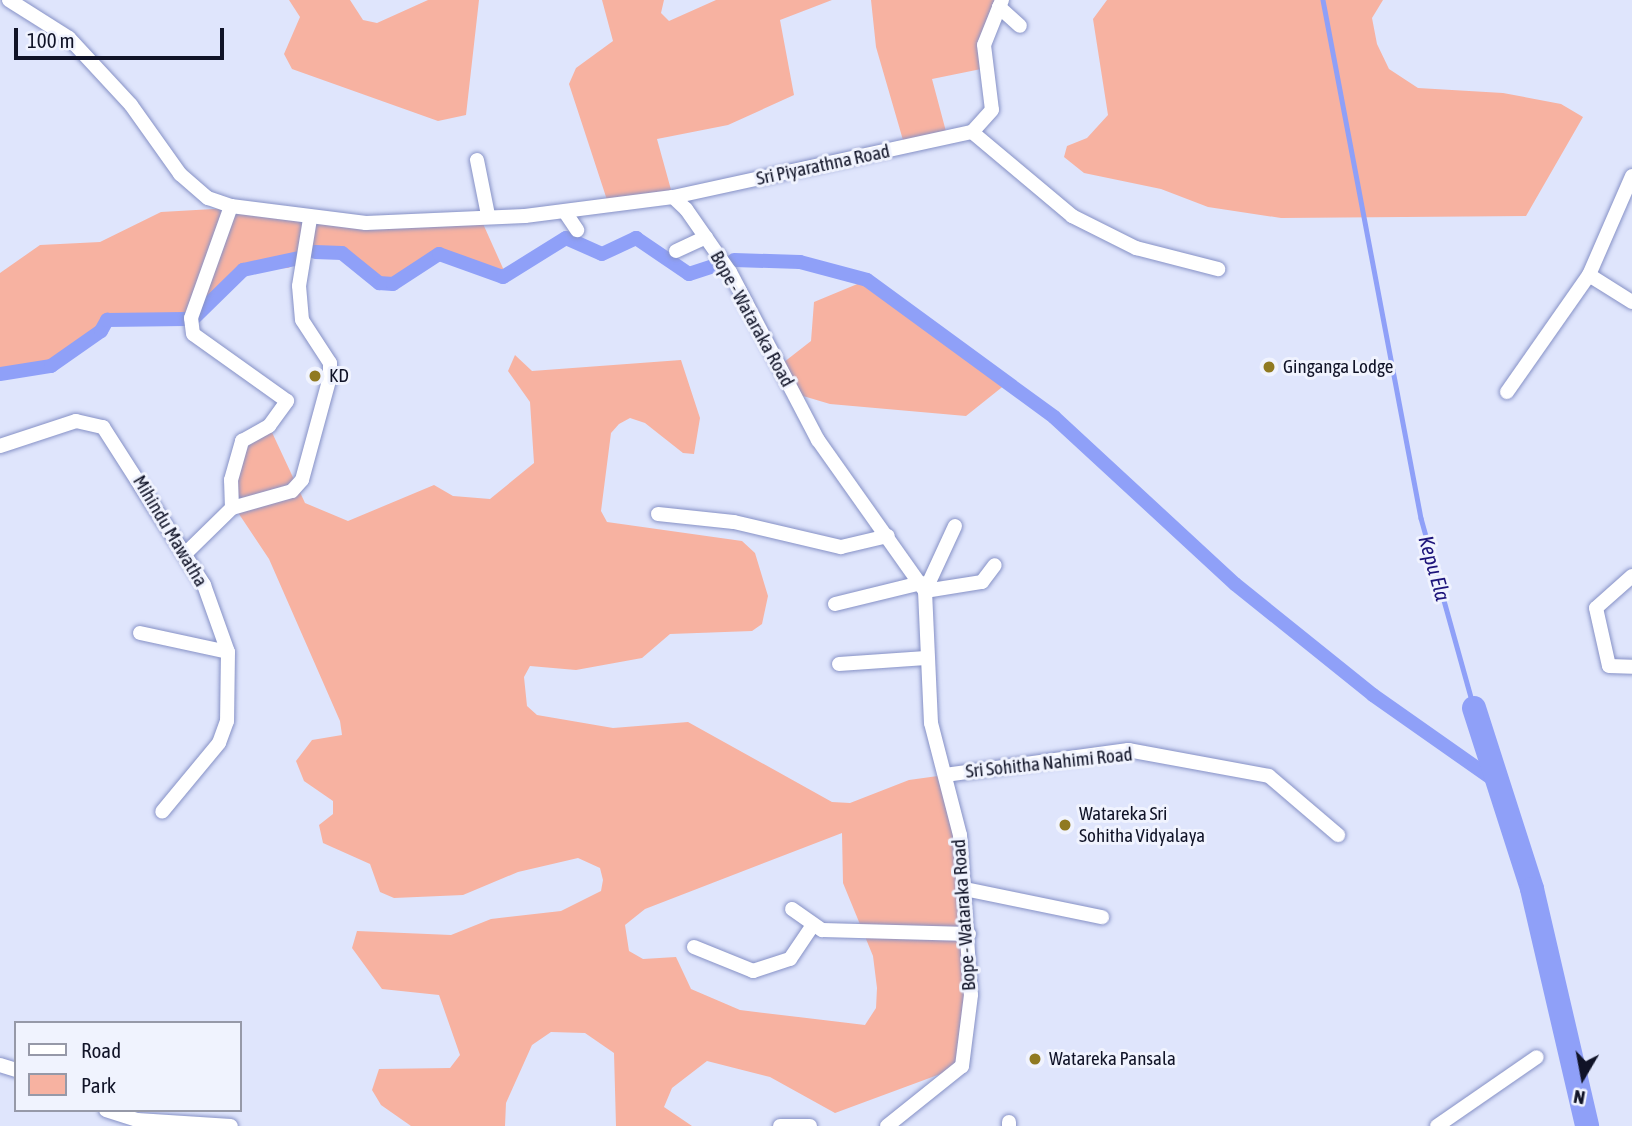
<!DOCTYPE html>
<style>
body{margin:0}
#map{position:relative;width:1632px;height:1126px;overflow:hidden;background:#dfe5fc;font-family:"Asap Condensed",sans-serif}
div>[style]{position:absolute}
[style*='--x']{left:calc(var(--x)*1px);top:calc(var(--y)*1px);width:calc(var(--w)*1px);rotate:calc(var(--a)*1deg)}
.green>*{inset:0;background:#f7b2a1}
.stream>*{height:4.5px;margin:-2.25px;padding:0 2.25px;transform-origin:2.25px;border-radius:2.25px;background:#8fa0f8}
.canal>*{height:14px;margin:-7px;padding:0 7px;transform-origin:7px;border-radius:7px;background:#8fa0f8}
.river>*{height:24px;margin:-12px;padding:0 12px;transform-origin:12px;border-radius:12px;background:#8fa0f8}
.roads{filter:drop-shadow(0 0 2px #8691c6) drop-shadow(0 0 2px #8691c6)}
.minor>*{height:14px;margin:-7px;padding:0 7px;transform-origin:7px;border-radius:7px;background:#fff}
.dots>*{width:19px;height:19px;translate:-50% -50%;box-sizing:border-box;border:4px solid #f0f3fe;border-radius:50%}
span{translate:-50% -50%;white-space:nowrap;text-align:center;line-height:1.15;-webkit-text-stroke:6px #f0f3fe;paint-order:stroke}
.street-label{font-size:19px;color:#101327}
.poi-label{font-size:19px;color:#101327}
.left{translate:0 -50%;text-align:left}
.water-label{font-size:21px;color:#1d147a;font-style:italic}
.legend{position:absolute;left:14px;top:1021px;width:228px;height:91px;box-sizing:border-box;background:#f0f3fe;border:2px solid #9699a8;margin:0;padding:9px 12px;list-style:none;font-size:21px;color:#101327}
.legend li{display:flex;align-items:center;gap:14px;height:35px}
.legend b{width:35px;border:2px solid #9699a8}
.north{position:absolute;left:1548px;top:1042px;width:70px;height:70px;-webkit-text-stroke:5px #f0f3fe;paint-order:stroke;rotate:190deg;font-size:19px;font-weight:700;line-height:28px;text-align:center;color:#101327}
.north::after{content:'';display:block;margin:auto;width:24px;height:32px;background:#101327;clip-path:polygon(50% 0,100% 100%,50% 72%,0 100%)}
.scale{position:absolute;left:14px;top:28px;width:210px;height:32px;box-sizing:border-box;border:4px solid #101327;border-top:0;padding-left:9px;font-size:21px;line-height:24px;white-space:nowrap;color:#101327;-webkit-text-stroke:5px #f0f3fe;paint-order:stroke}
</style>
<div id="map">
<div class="green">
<i style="clip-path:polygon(289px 0,350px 0,363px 20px,377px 23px,428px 0,479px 0,466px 115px,438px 121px,292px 69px,284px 54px,300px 17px)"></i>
<i style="clip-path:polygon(602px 0,664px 0,661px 13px,669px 21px,716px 0,832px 0,780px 20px,794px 95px,728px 125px,657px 139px,673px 197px,608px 203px,569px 84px,576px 68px,613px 41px)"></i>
<i style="clip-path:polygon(871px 0,995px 0,986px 68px,932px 79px,948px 139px,905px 147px,876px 47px)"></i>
<i style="clip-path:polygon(1107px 0,1383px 0,1372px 18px,1377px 44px,1389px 69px,1418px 88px,1503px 93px,1561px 104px,1583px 117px,1526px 216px,1281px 218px,1208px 207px,1161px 189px,1084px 173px,1064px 157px,1067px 146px,1087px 138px,1108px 115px,1093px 19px)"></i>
<i style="clip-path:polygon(231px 208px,300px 221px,480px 217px,506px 275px,483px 274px,439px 254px,404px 281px,379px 283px,342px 253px,318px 253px,288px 268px,243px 270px,193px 320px,107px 319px,101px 331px,51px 366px,0 374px,0 273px,40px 245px,100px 242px,161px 212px)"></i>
<i style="clip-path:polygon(867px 280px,958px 346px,1006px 384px,966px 416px,830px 404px,793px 393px,779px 366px,811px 341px,814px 302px)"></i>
<i style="clip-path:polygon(evenodd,515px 355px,532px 371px,681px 360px,700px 418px,694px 454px,683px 453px,645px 423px,630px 418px,619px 424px,611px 433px,601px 511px,607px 522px,742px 541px,755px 553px,768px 596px,762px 624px,752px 631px,670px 634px,642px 658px,576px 670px,530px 666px,524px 677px,527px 706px,537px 715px,613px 728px,688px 722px,832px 802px,850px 803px,909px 780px,945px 775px,969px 934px,962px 1066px,835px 1113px,770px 1077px,707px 1061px,672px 1088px,664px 1107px,692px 1126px,616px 1126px,614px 1053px,585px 1033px,551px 1032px,532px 1045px,506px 1103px,505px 1126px,411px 1126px,381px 1105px,372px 1090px,379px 1069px,450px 1068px,460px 1055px,439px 995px,382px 989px,352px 948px,357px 931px,451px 935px,491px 919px,561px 911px,601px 891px,603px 880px,600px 868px,578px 858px,518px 872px,463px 895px,394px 898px,380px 892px,370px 864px,323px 843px,319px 825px,333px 814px,333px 801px,304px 781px,296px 761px,312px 740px,342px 735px,340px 721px,269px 559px,233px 505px,242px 441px,269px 426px,305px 503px,348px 521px,434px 485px,453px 496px,490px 499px,534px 463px,530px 402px,508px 371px,515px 355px,842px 833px,843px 883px,873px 956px,877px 988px,876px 1008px,865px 1025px,740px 1010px,691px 989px,676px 957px,643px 959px,629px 951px,625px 925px,645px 909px,842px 833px)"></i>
</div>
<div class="stream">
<i style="--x:1323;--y:0;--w:527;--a:79.29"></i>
<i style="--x:1421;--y:518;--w:197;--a:74.4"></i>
</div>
<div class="canal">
<i style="--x:315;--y:252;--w:27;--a:2"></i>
<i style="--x:342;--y:253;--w:48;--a:39"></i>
<i style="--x:379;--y:283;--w:14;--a:4"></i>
<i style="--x:393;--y:284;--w:55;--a:-33.1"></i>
<i style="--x:439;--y:254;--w:68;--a:19.8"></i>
<i style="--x:503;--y:277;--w:74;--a:-31.8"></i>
<i style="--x:566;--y:238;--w:39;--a:24"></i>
<i style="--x:602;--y:254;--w:38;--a:-25"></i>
<i style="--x:636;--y:238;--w:64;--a:34.2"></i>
<i style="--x:689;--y:274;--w:25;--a:-18"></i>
<i style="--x:734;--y:260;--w:66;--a:1.7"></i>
<i style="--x:800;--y:262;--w:69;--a:15"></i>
<i style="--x:867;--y:280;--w:232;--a:36.2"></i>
<i style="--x:1054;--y:417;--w:246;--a:42.7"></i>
<i style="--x:1235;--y:584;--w:177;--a:38.8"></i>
<i style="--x:1373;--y:695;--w:151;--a:35.1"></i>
<i style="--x:194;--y:318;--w:69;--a:-44.4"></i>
<i style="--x:243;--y:270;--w:57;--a:-12.1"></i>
<i style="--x:0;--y:374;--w:52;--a:-8.9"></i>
<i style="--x:51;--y:366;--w:61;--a:-35"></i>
<i style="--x:101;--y:331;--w:13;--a:-61"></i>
<i style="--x:107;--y:320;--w:78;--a:-0.7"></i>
</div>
<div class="river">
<i style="--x:1474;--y:708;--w:190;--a:72.2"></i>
<i style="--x:1532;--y:889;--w:243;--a:76.9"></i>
</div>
<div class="roads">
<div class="minor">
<i style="--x:9;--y:0;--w:71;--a:32.3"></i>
<i style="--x:69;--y:38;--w:91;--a:47.2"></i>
<i style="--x:131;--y:105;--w:85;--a:54.6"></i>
<i style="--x:180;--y:174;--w:37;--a:41"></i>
<i style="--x:208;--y:198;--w:24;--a:19"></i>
<i style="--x:231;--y:206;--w:136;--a:7.2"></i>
<i style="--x:366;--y:223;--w:159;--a:-2.5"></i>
<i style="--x:525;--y:216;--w:149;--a:-7.3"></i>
<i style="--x:673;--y:197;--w:18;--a:43"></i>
<i style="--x:686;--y:209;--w:77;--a:55.1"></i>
<i style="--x:730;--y:272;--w:190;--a:62.4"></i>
<i style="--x:818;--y:440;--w:185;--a:54.7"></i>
<i style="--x:925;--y:591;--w:132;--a:87.4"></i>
<i style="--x:931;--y:723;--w:116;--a:75.5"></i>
<i style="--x:960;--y:835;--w:160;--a:86.1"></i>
<i style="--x:971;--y:995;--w:72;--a:97.2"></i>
<i style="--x:962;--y:1066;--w:96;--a:141.3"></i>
<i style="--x:1002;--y:0;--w:48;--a:111.8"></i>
<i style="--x:984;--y:45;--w:65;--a:83"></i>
<i style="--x:992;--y:110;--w:30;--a:132"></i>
<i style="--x:972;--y:132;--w:131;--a:40"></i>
<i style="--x:1072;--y:216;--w:72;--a:26.6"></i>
<i style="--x:1136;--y:248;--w:85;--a:14.4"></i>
<i style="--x:999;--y:7;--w:28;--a:42"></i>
<i style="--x:477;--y:160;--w:56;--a:78.7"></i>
<i style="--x:1632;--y:176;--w:108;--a:113.5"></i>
<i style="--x:1589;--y:275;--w:51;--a:32.1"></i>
<i style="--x:673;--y:197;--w:306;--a:-12.3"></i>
<i style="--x:565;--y:212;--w:22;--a:56"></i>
<i style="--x:676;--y:251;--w:33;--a:-25"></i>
<i style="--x:1507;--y:392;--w:143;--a:-55"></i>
<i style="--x:0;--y:446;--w:80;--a:-18.2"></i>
<i style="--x:76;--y:421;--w:28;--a:13"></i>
<i style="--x:103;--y:427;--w:188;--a:57.4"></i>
<i style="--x:204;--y:585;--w:71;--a:70.3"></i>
<i style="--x:228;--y:652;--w:69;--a:90.8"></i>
<i style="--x:227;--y:721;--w:23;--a:110"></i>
<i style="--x:219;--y:743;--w:89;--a:129.6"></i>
<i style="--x:232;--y:508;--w:62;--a:-15.8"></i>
<i style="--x:292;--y:491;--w:15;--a:-48"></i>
<i style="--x:302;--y:480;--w:107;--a:-74.8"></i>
<i style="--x:330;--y:377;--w:14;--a:-90"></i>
<i style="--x:330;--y:363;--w:51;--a:-123.1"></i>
<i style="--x:302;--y:320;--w:34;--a:-95"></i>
<i style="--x:299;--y:286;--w:68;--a:-80.7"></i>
<i style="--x:658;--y:514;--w:76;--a:6"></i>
<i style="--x:734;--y:522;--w:110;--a:13.2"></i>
<i style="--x:841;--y:547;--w:48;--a:-13.2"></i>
<i style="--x:955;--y:526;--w:72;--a:114.8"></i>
<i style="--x:925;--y:591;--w:58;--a:-9"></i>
<i style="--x:982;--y:582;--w:21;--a:-53"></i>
<i style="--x:186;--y:553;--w:64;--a:-44.4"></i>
<i style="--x:232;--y:508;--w:28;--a:-92"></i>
<i style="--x:231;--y:480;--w:41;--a:-74.2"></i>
<i style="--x:242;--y:441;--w:31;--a:-29"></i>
<i style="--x:269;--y:426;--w:31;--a:-54"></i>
<i style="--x:287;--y:401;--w:115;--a:-144.5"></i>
<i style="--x:193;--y:334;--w:16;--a:-97"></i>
<i style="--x:191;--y:318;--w:119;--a:-70.3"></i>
<i style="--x:1632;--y:576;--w:48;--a:138.4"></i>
<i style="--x:1596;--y:608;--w:59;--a:77.4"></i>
<i style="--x:1609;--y:666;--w:23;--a:2"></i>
<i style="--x:835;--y:604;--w:89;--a:-13.7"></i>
<i style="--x:140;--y:633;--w:90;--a:12.2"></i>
<i style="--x:839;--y:664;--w:87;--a:-3.9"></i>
<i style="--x:945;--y:775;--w:185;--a:-7.8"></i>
<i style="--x:1128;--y:750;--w:143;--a:10.4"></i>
<i style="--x:1269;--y:776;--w:91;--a:40.5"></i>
<i style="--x:965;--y:889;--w:140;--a:11.6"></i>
<i style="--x:792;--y:909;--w:37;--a:35"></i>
<i style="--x:822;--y:930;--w:147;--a:1.6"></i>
<i style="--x:694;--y:947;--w:64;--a:22.1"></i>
<i style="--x:753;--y:971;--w:39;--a:-18"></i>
<i style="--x:790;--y:959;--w:40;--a:-56"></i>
<i style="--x:0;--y:1065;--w:17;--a:17"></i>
<i style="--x:106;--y:1110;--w:33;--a:18"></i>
<i style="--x:137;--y:1120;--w:94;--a:3.7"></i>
<i style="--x:780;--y:1126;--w:30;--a:0"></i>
<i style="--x:1009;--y:1126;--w:4;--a:-90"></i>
<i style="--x:1437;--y:1126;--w:121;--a:-34.6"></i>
</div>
</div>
<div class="dots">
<i style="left:1269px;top:367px;background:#907a21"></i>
<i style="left:315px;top:376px;background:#907a21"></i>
<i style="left:1065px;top:825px;background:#907a21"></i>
<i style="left:1035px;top:1059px;background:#907a21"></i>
</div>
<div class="street-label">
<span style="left:823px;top:165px;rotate:-12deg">Sri Piyarathna Road</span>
<span style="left:752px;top:319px;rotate:61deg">Bope - Wataraka Road</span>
<span style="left:170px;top:531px;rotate:59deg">Mihindu Mawatha</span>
<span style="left:1049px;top:763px;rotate:-6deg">Sri Sohitha Nahimi Road</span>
<span style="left:964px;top:915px;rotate:-94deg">Bope - Wataraka Road</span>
</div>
<div class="poi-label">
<span class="left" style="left:1283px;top:367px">Ginganga Lodge</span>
<span class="left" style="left:329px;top:376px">KD</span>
<span class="left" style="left:1079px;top:825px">Watareka Sri<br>Sohitha Vidyalaya</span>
<span class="left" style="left:1049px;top:1059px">Watareka Pansala</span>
</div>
<div class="water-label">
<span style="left:1435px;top:568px;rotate:74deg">Kepu Ela</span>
</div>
<ul class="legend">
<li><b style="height:9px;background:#fff"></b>Road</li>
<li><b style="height:19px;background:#f7b2a1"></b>Park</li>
</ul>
<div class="north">N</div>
<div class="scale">100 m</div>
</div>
